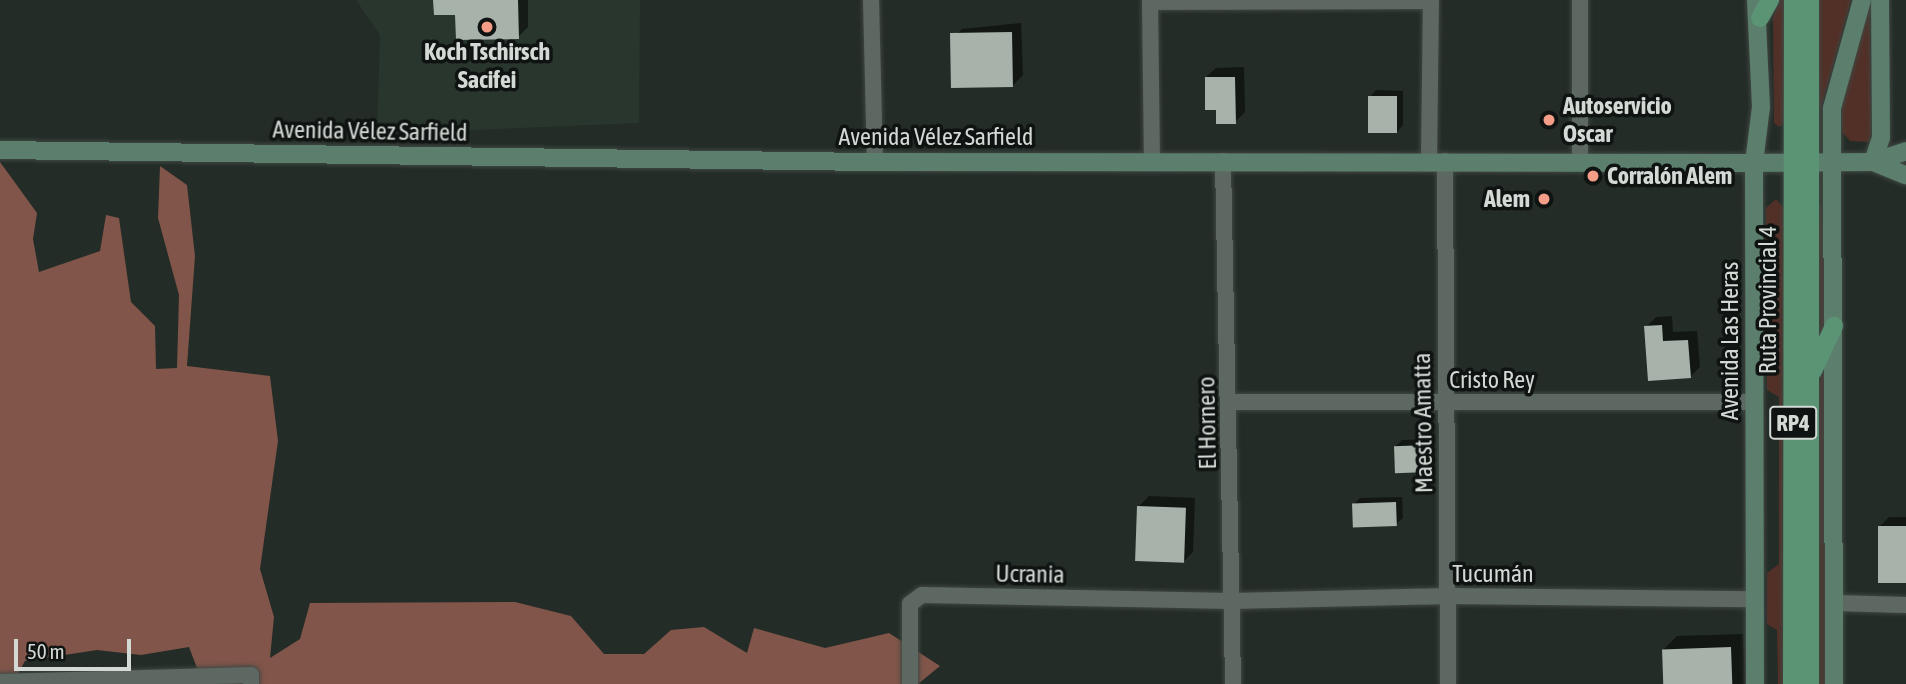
<!DOCTYPE html>
<meta charset="utf-8">
<style>
body{margin:0}
#map{position:relative;width:1906px;height:684px;overflow:hidden;background:#232c27;font-family:"Asap Condensed",sans-serif}
div>[style]{position:absolute}
[style*='--x']{left:calc(var(--x)*1px);top:calc(var(--y)*1px);width:calc(var(--w)*1px);rotate:calc(var(--a)*1deg)}
.built>*{inset:0;background:#28362d}
.green>*{inset:0;background:#523027}
.forest>*{inset:0;background:#815549}
.shadow>*{inset:0;background:#0007}
.building>*{inset:0;background:#a7b2ab;transform-origin:0 0}
.roads{filter:drop-shadow(0 0 2px #404743) drop-shadow(0 0 2px #404743)}
.minor>*{height:16px;margin:-8px;padding:0 8px;transform-origin:8px;border-radius:8px;background:#5e6862}
.secondary>*{height:18px;margin:-9px;padding:0 9px;transform-origin:9px;border-radius:9px;background:#5c7e6c}
.primary>*{height:18px;margin:-9px;padding:0 9px;transform-origin:9px;border-radius:9px;background:#5a9475}
.dots>*{width:19px;height:19px;translate:-50% -50%;box-sizing:border-box;border:4px solid #0f1311;border-radius:50%}
span{translate:-50% -50%;white-space:nowrap;text-align:center;line-height:1.15;-webkit-text-stroke:7px #0f1311;paint-order:stroke}
.shield-label span{padding:2px 5px;background:#0f1311;border:2px solid;border-radius:5px;-webkit-text-stroke-width:0}
.shield-label{font-size:23px;color:#d3d9d5;font-weight:700}
.poi-label{font-size:24px;color:#d3d9d5;font-weight:700}
.left{translate:0 -50%;text-align:left}
.right{translate:-100% -50%;text-align:right}
.street-label{font-size:24px;color:#d3d9d5}
.scale{position:absolute;left:14px;top:639px;width:117px;height:32px;box-sizing:border-box;border:4px solid #d3d9d5;border-top:0;padding-left:9px;font-size:21px;line-height:24px;white-space:nowrap;color:#d3d9d5;-webkit-text-stroke:5px #0f1311;paint-order:stroke}
</style>
<div id="map">
<div class="built">
<i style="clip-path:polygon(356px 0,640px 0,639px 123px,377px 134px,380px 35px)"></i>
</div>
<div class="green">
<i style="clip-path:polygon(1779px 0,1787px 0,1785px 123px,1779px 127px,1774px 123px,1773px 17px)"></i>
<i style="clip-path:polygon(1817px 0,1851px 0,1820px 111px,1818px 110px)"></i>
<i style="clip-path:polygon(1870px 1px,1871px 134px,1870px 142px,1850px 141px,1842px 132px,1842px 106px)"></i>
<i style="clip-path:polygon(1776px 199px,1784px 208px,1785px 684px,1778px 684px,1777px 630px,1767px 624px,1767px 573px,1779px 564px,1779px 397px,1767px 390px,1766px 208px)"></i>
<i style="clip-path:polygon(1821px 204px,1828px 319px,1820px 339px,1818px 206px)"></i>
<i style="clip-path:polygon(1825px 363px,1829px 684px,1817px 684px,1817px 392px)"></i>
</div>
<div class="forest">
<i style="clip-path:polygon(0 162px,37px 213px,33px 239px,39px 272px,100px 251px,106px 215px,119px 218px,131px 302px,155px 326px,156px 369px,177px 368px,179px 295px,158px 218px,160px 166px,187px 185px,195px 256px,187px 366px,270px 376px,278px 441px,260px 569px,274px 617px,270px 658px,300px 639px,310px 603px,515px 602px,571px 616px,604px 654px,644px 654px,671px 630px,704px 627px,747px 653px,754px 628px,825px 648px,889px 633px,940px 666px,918px 684px,203px 684px,189px 647px,141px 655px,97px 650px,25px 661px,12px 684px,0 684px)"></i>
</div>
<div class="shadow">
<i style="clip-path:polygon(435px 0,528px 0,528px 27px,518px 37px)"></i>
<i style="clip-path:polygon(1021px 23px,1023px 75px,1013px 85px,952px 39px,962px 29px)"></i>
<i style="clip-path:polygon(1244px 67px,1245px 112px,1235px 122px,1206px 77px,1216px 68px)"></i>
<i style="clip-path:polygon(1376px 90px,1403px 91px,1403px 125px,1397px 132px,1370px 97px)"></i>
<i style="clip-path:polygon(1672px 316px,1673px 332px,1697px 331px,1700px 367px,1690px 377px,1646px 327px,1656px 317px)"></i>
<i style="clip-path:polygon(1434px 439px,1435px 464px,1428px 470px,1396px 446px,1402px 440px)"></i>
<i style="clip-path:polygon(1149px 496px,1195px 498px,1193px 552px,1183px 562px,1139px 506px)"></i>
<i style="clip-path:polygon(1402px 497px,1403px 518px,1396px 524px,1354px 504px,1360px 498px)"></i>
<i style="clip-path:polygon(1889px 517px,1906px 517px,1906px 581px,1879px 527px)"></i>
<i style="clip-path:polygon(1743px 634px,1745px 684px,1665px 684px,1664px 649px,1677px 636px)"></i>
</div>
<div class="building">
<i style="clip-path:polygon(433px 0,518px 0,519px 39px,456px 40px,455px 15px,434px 15px)"></i>
<i style="left:1012px;top:32px;width:55px;height:62px;rotate:89deg"></i>
<i style="clip-path:polygon(1205px 77px,1235px 77px,1236px 124px,1216px 124px,1216px 110px,1205px 110px)"></i>
<i style="left:1368px;top:96px;width:29px;height:37px"></i>
<i style="clip-path:polygon(1662px 325px,1663px 341px,1688px 340px,1691px 378px,1648px 381px,1644px 326px)"></i>
<i style="left:1428px;top:445px;width:27px;height:34px;rotate:88deg"></i>
<i style="left:1396px;top:502px;width:24px;height:44px;rotate:88deg"></i>
<i style="left:1137px;top:506px;width:49px;height:55px;rotate:2deg"></i>
<i style="left:1878px;top:526px;width:28px;height:57px"></i>
<i style="left:1731px;top:647px;width:37px;height:69px;rotate:88deg"></i>
</div>
<div class="roads">
<div class="minor">
<i style="--x:871;--y:0;--w:162;--a:88.6"></i>
<i style="--x:1150;--y:0;--w:161;--a:89.3"></i>
<i style="--x:1150;--y:2;--w:281;--a:-0.2"></i>
<i style="--x:1223;--y:161;--w:523;--a:88.9"></i>
<i style="--x:1429;--y:161;--w:161;--a:-89.3"></i>
<i style="--x:1445;--y:161;--w:523;--a:89.67"></i>
<i style="--x:1580;--y:162;--w:162;--a:-90"></i>
<i style="--x:1230;--y:402;--w:524;--a:0"></i>
<i style="--x:1835;--y:603;--w:71;--a:1.6"></i>
<i style="--x:0;--y:682;--w:251;--a:-1.6"></i>
<i style="--x:251;--y:675;--w:9;--a:90"></i>
<i style="--x:910;--y:684;--w:80;--a:-90"></i>
<i style="--x:910;--y:604;--w:15;--a:-37"></i>
<i style="--x:922;--y:595;--w:310;--a:1.1"></i>
<i style="--x:1232;--y:601;--w:216;--a:-1.3"></i>
<i style="--x:1448;--y:596;--w:306;--a:0.6"></i>
</div>
<div class="secondary">
<i style="--x:0;--y:150;--w:875;--a:0.79"></i>
<i style="--x:875;--y:162;--w:869;--a:0.07"></i>
<i style="--x:1744;--y:163;--w:129;--a:-0.4"></i>
<i style="--x:1873;--y:162;--w:35;--a:-18"></i>
<i style="--x:1873;--y:162;--w:25;--a:-72"></i>
<i style="--x:1881;--y:138;--w:138;--a:-90.4"></i>
<i style="--x:1873;--y:162;--w:35;--a:22"></i>
<i style="--x:1755;--y:684;--w:521;--a:-90.11"></i>
<i style="--x:1754;--y:163;--w:56;--a:-82.9"></i>
<i style="--x:1761;--y:107;--w:107;--a:-92.7"></i>
<i style="--x:1834;--y:684;--w:576;--a:-90.2"></i>
<i style="--x:1832;--y:108;--w:112;--a:-74.5"></i>
</div>
<div class="primary">
<i style="--x:1760;--y:18;--w:21;--a:-61"></i>
<i style="--x:1813;--y:371;--w:50;--a:-65"></i>
<i style="--x:1792;--y:684;--w:684;--a:-89.92"></i>
<i style="--x:1810;--y:684;--w:684;--a:-90"></i>
</div>
</div>
<div class="dots">
<i style="left:487px;top:27px;background:#f49e88"></i>
<i style="left:1549px;top:120px;background:#f49e88"></i>
<i style="left:1593px;top:176px;background:#f49e88"></i>
<i style="left:1544px;top:199px;background:#f49e88"></i>
</div>
<div class="shield-label">
<span style="left:1793px;top:423px">RP4</span>
</div>
<div class="poi-label">
<span style="left:487px;top:66px">Koch Tschirsch<br>Sacifei</span>
<span class="left" style="left:1563px;top:120px">Autoservicio<br>Oscar</span>
<span class="left" style="left:1607px;top:176px">Corralón Alem</span>
<span class="right" style="left:1530px;top:199px">Alem</span>
</div>
<div class="street-label">
<span style="left:370px;top:131px;rotate:1deg">Avenida Vélez Sarfield</span>
<span style="left:936px;top:137px">Avenida Vélez Sarfield</span>
<span style="left:1768px;top:300px;rotate:-90deg">Ruta Provincial 4</span>
<span style="left:1730px;top:341px;rotate:-90deg">Avenida Las Heras</span>
<span style="left:1492px;top:380px">Cristo Rey</span>
<span style="left:1207px;top:423px;rotate:-91deg">El Hornero</span>
<span style="left:1423px;top:423px;rotate:-91deg">Maestro Amatta</span>
<span style="left:1030px;top:574px;rotate:1deg">Ucrania</span>
<span style="left:1493px;top:574px">Tucumán</span>
</div>
<div class="scale">50 m</div>
</div>
